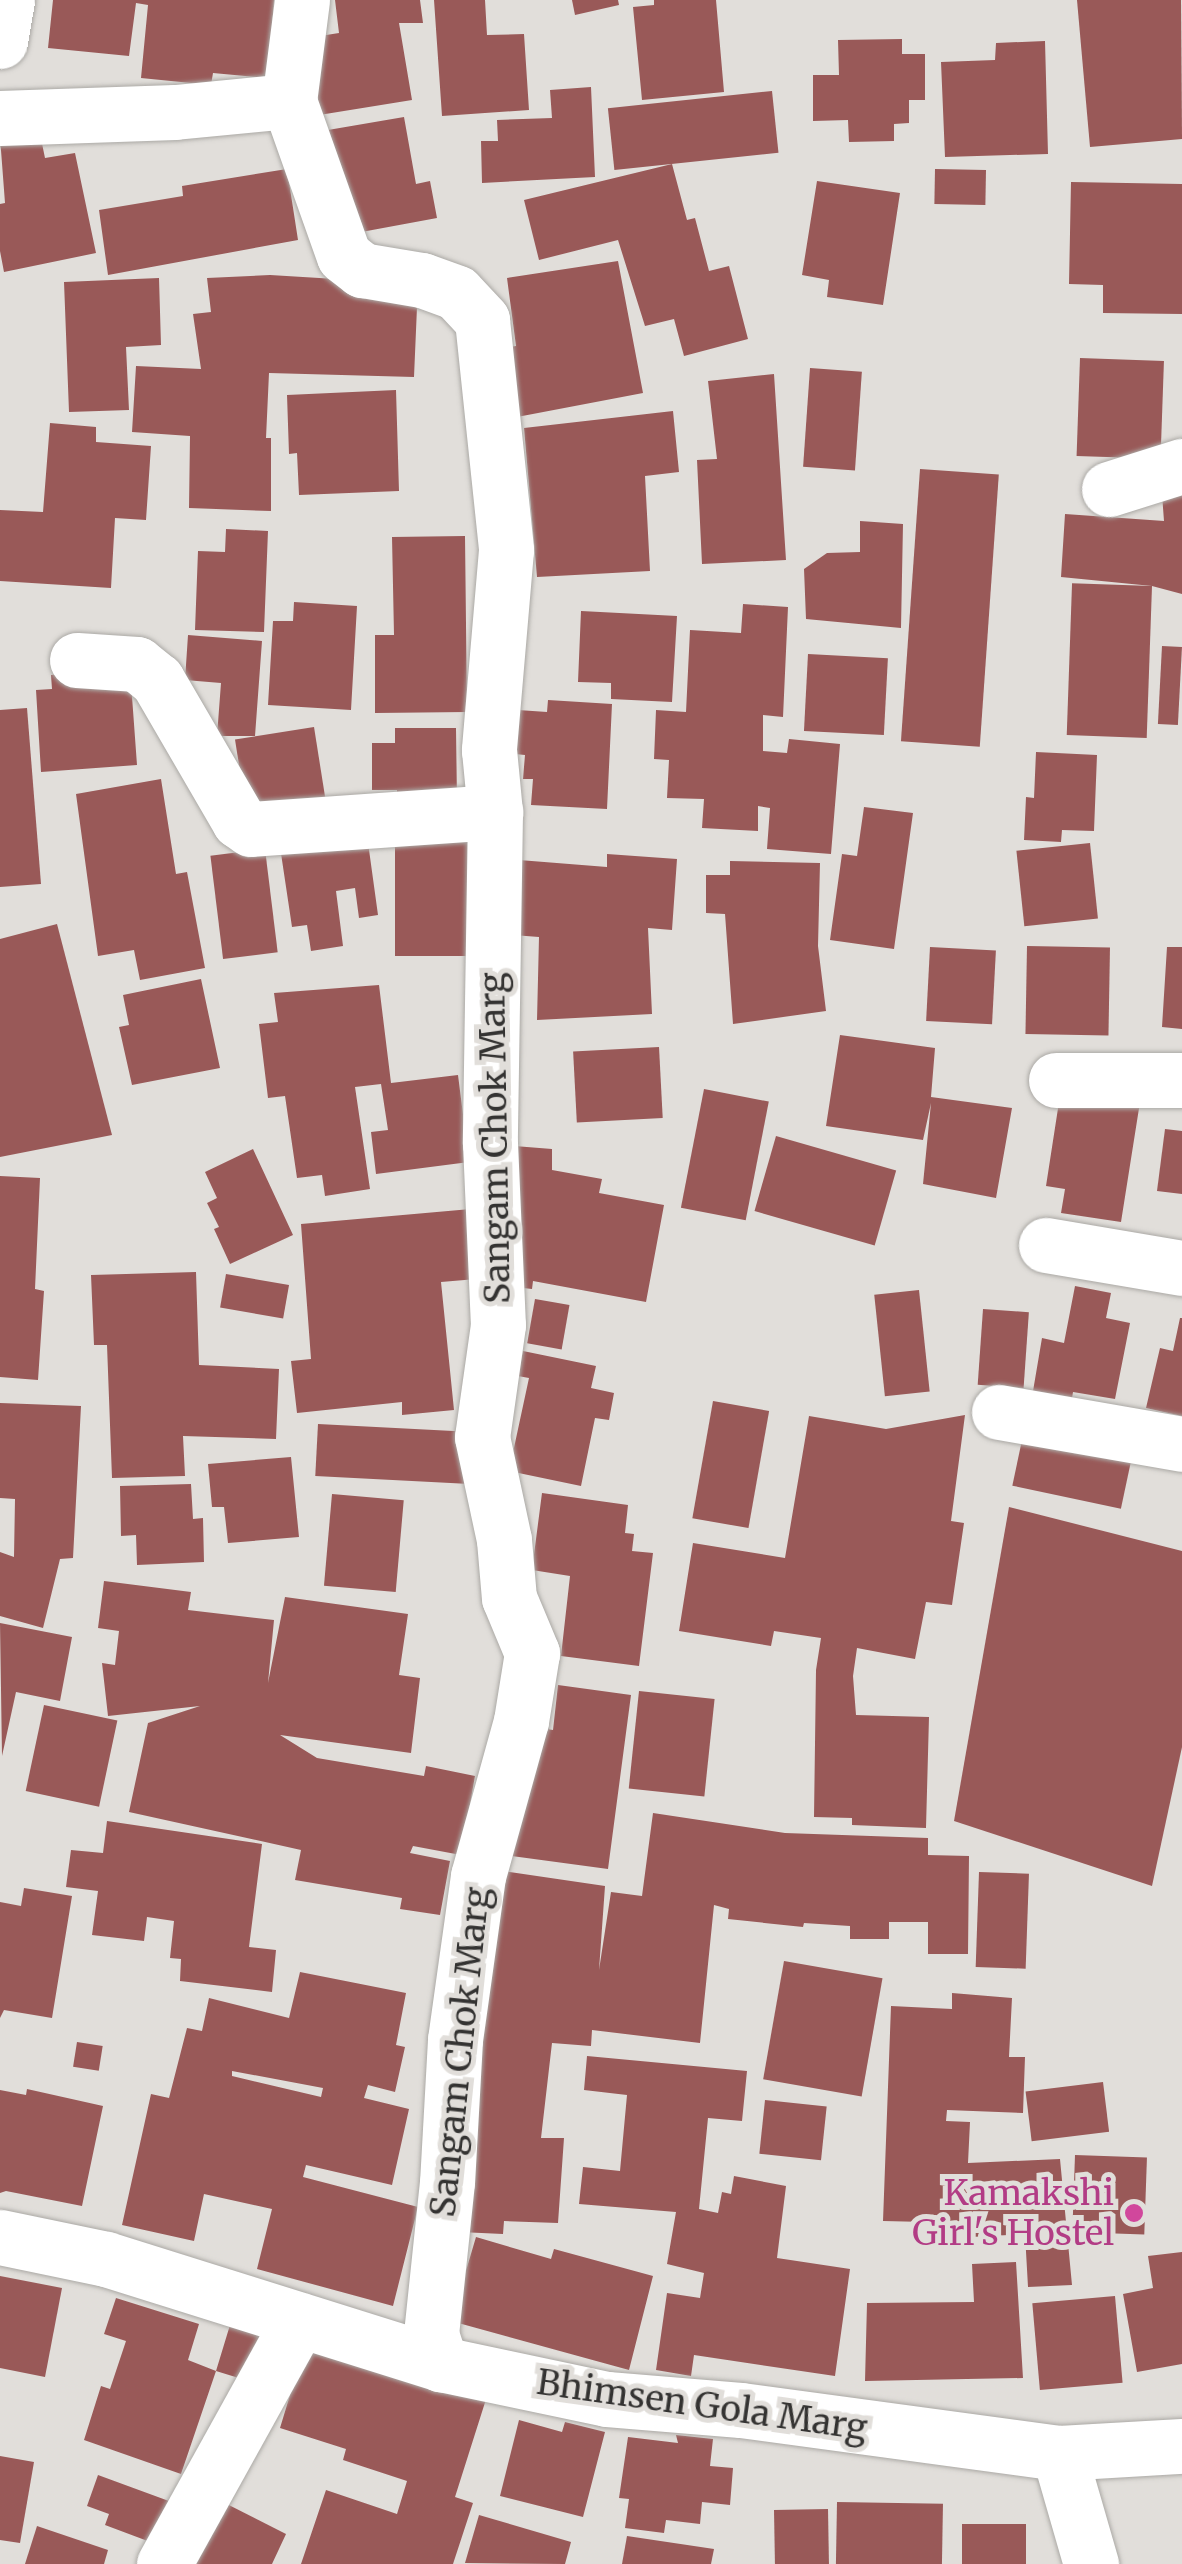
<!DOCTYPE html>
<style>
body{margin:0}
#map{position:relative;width:1182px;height:2564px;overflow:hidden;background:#e1deda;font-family:Merriweather,serif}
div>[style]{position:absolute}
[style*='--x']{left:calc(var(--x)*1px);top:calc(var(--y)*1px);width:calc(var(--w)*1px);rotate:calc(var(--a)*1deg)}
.building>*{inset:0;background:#995958;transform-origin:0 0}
.roads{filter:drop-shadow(0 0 2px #aba9a5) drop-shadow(0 0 2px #aba9a5)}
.street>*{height:55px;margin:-27.5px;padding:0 27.5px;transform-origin:27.5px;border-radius:27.5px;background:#fff}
.dots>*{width:28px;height:28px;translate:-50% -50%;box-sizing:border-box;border:5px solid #e1deda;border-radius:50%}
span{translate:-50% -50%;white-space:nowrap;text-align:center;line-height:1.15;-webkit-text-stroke:10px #e1deda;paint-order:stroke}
.street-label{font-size:35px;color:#343332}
.hotel-label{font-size:35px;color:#b23c85}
.right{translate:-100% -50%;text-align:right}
</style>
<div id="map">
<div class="building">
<i style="clip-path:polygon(53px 0,274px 0,268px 78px,213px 73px,211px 85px,141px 78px,148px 5px,136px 3px,129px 56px,48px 48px)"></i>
<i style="clip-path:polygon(335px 0,420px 0,423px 23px,399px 23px,412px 100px,313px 116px,301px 39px,339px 33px)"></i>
<i style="clip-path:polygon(434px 0,485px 0,487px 35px,524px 34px,529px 110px,442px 116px)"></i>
<i style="clip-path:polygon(572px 0,618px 0,619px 5px,575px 15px)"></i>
<i style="clip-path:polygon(654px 0,716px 0,724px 92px,642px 100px,633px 7px,654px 5px)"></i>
<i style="clip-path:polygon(1077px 0,1181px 0,1182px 139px,1090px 147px)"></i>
<i style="clip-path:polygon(902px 39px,902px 54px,925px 54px,925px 100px,909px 100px,909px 123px,894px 124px,894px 141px,849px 142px,848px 120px,813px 121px,813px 75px,839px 75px,838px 40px)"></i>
<i style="clip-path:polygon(1045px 41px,1048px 154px,945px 157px,941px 62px,995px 60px,996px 43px)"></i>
<i style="clip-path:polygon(591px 87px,595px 177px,482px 183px,481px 141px,498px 141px,497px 120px,552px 118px,550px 90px)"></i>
<i style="left:772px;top:91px;width:62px;height:165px;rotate:84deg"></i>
<i style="clip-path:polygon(404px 117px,416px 184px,430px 181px,437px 218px,356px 233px,328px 130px)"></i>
<i style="clip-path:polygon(39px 129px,45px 158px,75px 153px,96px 253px,4px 272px,0 251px,0 204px,5px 203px,0 137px)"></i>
<i style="clip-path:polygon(672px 164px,687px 220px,695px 218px,709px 271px,729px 266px,748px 339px,684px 356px,674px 319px,645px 326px,618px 240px,539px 260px,524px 200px)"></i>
<i style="clip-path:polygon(287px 169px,298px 240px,108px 275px,99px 210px,183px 196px,182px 186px)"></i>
<i style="left:935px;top:169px;width:51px;height:35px;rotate:1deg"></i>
<i style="clip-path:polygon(817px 181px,900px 193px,883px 305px,827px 297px,829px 280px,802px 275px)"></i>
<i style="clip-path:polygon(1071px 182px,1182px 184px,1182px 314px,1103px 313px,1103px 285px,1069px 284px)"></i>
<i style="clip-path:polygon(618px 261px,643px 393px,517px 417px,504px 348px,516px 346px,507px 278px)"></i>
<i style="clip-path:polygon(270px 275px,418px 284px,414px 377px,269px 373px,266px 438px,271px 438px,271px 511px,189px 508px,190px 436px,132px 432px,136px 366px,201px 369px,193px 314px,211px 312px,207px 278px)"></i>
<i style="clip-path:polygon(159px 278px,161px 345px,126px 347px,129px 410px,69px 412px,64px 282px)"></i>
<i style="left:1080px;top:358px;width:84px;height:98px;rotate:2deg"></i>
<i style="left:810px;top:368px;width:52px;height:99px;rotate:4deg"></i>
<i style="clip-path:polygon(774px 374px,786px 560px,702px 564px,697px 460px,717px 459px,708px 381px)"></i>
<i style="clip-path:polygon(396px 390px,399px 491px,299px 495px,297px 453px,289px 454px,287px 395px)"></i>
<i style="clip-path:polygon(673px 411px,679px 472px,645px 476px,650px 571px,537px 577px,524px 428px)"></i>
<i style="clip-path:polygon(50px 423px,96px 427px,96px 442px,151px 446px,146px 520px,115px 518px,111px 588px,0 581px,0 510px,43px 512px)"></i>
<i style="left:920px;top:469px;width:79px;height:273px;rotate:4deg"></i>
<i style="clip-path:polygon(1162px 494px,1182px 495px,1182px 594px,1152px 586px,1061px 577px,1065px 514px,1164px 521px)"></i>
<i style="clip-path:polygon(860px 521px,903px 524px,901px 628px,806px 619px,804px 569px,827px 553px,860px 552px)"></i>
<i style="clip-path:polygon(226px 529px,268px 531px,264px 632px,195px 630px,198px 551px,225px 552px)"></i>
<i style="clip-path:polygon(465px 536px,467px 712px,375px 713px,375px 635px,394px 635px,392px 537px)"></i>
<i style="left:1152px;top:586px;width:152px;height:80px;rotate:92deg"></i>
<i style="clip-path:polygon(294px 602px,357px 606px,351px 710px,268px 705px,273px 621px,293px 621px)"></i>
<i style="clip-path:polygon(743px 604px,788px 607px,783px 717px,763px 715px,763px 751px,787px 753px,789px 739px,840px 744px,831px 854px,767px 849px,770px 808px,758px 806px,758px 831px,702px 828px,704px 799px,667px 798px,669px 760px,654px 759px,656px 710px,686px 712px,690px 630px,741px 633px)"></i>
<i style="clip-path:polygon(581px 611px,677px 616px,672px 702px,611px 699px,611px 683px,578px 682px)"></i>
<i style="clip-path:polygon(188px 635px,262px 641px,255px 736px,217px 736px,221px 683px,185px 680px)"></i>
<i style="left:1162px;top:646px;width:20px;height:78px;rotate:3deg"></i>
<i style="left:808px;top:654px;width:80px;height:77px;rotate:3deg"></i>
<i style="clip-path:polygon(130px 669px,137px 765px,41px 772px,36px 690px,52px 689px,51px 675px)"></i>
<i style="clip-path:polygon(548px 700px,612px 704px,607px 809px,531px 805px,533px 779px,523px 779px,525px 755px,515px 754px,518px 710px,547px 712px)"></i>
<i style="clip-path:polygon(27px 708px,41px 884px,0 887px,0 710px)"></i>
<i style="left:314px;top:727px;width:74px;height:80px;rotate:81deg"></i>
<i style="clip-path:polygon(395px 728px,456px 728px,457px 801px,396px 806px,397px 790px,372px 790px,372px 743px,395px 743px)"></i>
<i style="clip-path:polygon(1036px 752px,1097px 755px,1094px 831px,1062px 830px,1061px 842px,1024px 840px,1026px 797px,1034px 798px)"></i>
<i style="clip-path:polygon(161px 779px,176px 874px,187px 872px,205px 968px,140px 980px,134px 950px,98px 956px,76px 794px)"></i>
<i style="clip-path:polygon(864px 807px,913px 813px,894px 949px,830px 940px,842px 854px,857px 856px)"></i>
<i style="left:474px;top:821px;width:135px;height:79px;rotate:90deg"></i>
<i style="clip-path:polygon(366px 828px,378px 915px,359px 918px,355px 888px,336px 891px,343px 946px,311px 951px,307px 925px,292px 927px,279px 840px)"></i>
<i style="left:1090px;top:843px;width:76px;height:74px;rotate:84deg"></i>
<i style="left:265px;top:849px;width:104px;height:55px;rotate:83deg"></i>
<i style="clip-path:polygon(607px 854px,677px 859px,672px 930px,648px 928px,652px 1014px,537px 1020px,539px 937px,513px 935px,519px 860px,607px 867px)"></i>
<i style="clip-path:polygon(730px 861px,820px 863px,818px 946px,826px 1011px,733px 1024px,725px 914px,706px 913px,706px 875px,730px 875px)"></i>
<i style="clip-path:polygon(57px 924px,112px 1135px,0 1157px,0 939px)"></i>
<i style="left:1027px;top:946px;width:83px;height:88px;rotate:1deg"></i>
<i style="left:930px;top:947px;width:66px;height:74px;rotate:3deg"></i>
<i style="clip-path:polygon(1167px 947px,1182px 947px,1182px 1029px,1162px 1027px)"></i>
<i style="clip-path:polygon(201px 979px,220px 1068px,132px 1085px,119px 1027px,129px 1025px,123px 995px)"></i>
<i style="clip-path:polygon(379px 985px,391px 1083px,458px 1075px,469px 1162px,376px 1174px,371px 1132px,388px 1130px,381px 1084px,355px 1087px,370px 1189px,325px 1196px,322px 1175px,297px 1178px,285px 1096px,268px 1098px,259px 1024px,278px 1022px,274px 993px)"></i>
<i style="clip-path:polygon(840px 1035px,935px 1048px,931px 1097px,1012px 1108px,996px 1198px,923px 1184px,931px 1103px,923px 1140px,826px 1126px)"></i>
<i style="left:659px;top:1047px;width:71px;height:86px;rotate:87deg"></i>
<i style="left:704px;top:1089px;width:66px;height:121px;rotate:11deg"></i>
<i style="clip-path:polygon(1061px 1089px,1140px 1102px,1121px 1222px,1061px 1213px,1065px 1189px,1046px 1186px)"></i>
<i style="clip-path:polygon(1165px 1129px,1182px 1131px,1182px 1194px,1157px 1191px)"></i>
<i style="left:776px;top:1136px;width:125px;height:78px;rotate:16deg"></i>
<i style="clip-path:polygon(503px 1145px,552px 1149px,552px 1170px,602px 1179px,599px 1193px,664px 1205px,646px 1302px,533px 1281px,532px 1289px,506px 1286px)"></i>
<i style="clip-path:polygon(253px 1149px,293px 1235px,230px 1264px,214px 1229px,219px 1227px,207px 1203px,217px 1198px,205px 1172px)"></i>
<i style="clip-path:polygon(0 1176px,40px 1178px,35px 1289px,44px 1291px,38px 1380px,0 1377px)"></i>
<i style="clip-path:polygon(482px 1208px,488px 1278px,441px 1282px,454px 1410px,402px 1415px,402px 1402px,297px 1413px,291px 1361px,311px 1359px,301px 1224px)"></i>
<i style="clip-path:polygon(196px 1272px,199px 1365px,279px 1369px,276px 1439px,183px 1436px,185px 1476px,112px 1478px,107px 1345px,94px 1345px,91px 1275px)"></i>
<i style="left:226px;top:1274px;width:64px;height:34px;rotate:10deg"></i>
<i style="clip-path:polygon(1075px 1286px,1111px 1293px,1106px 1318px,1130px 1323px,1115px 1399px,1073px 1392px,1071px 1404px,1032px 1397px,1042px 1338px,1064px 1343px)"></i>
<i style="left:919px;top:1290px;width:102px;height:45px;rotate:84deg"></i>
<i style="left:535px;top:1299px;width:35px;height:45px;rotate:10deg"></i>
<i style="left:983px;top:1309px;width:46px;height:76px;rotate:4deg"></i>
<i style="clip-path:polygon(1180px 1318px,1182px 1318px,1182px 1416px,1146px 1408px,1160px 1348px,1173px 1351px)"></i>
<i style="clip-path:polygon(523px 1351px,596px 1366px,591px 1388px,614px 1393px,609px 1420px,595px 1418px,581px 1486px,509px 1471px,529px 1378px,518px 1376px)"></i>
<i style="left:713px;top:1401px;width:57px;height:119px;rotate:10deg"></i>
<i style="clip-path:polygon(0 1403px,81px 1406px,73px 1558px,60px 1559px,43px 1628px,0 1616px,0 1552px,14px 1557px,15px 1499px,0 1498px)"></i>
<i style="clip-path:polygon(965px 1415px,951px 1521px,964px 1523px,952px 1605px,926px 1602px,915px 1659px,857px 1648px,853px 1676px,856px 1715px,929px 1717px,926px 1828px,852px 1825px,852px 1818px,814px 1817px,816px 1670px,821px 1638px,774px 1631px,771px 1646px,679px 1631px,693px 1543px,785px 1558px,809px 1416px,886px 1429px)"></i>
<i style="left:318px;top:1424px;width:150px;height:52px;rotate:3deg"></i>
<i style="left:1025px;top:1426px;width:111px;height:61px;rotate:12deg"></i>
<i style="clip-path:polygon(291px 1457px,299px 1537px,228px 1543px,224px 1507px,212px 1507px,208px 1464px)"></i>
<i style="clip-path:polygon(191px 1484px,193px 1519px,203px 1518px,204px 1562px,137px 1565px,136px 1535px,121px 1536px,120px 1486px)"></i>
<i style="clip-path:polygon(542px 1493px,628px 1505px,625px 1533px,634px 1534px,632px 1551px,653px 1553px,639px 1666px,561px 1656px,570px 1576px,532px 1570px)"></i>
<i style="left:332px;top:1494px;width:72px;height:92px;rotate:5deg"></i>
<i style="clip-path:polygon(1009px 1507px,1182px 1551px,1182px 1747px,1152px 1886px,954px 1821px)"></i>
<i style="clip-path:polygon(104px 1581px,191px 1592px,188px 1610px,274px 1620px,268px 1683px,285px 1597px,408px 1614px,399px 1675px,420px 1678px,411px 1753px,280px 1735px,317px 1758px,424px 1776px,426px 1766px,475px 1776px,461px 1855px,413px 1846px,410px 1853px,450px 1861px,440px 1915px,400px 1909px,402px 1898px,295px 1880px,301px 1850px,129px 1812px,148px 1723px,200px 1706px,108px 1716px,102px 1663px,115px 1665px,119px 1631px,98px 1628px)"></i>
<i style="clip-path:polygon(0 1623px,72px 1637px,60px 1701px,16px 1692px,2px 1756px)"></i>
<i style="clip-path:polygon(558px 1685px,631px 1695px,608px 1869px,504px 1855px,540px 1728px,553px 1730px)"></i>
<i style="left:639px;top:1691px;width:76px;height:98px;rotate:6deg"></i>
<i style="left:44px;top:1705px;width:75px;height:88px;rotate:12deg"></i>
<i style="clip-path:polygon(653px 1813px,785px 1833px,928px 1838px,928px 1855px,969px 1856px,968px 1954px,928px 1954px,928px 1922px,889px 1922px,889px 1939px,850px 1939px,850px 1926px,804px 1923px,803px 1927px,728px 1919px,729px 1909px,714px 1905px,700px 2043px,592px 2030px,591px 2046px,552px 2043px,541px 2138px,564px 2138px,558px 2223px,504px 2221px,503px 2234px,460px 2232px,464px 2099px,503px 1871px,605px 1886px,599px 1970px,611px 1892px,642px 1896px)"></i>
<i style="clip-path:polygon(107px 1821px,262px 1844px,249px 1947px,276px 1950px,272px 1992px,180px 1981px,181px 1959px,170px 1958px,174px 1921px,147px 1917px,144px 1941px,92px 1935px,98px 1891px,66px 1887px,71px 1850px,103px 1853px)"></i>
<i style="left:979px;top:1872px;width:50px;height:95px;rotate:2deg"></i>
<i style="clip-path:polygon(24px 1888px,72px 1896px,52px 2018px,4px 2010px,0 2018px,0 1902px,21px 1906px)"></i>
<i style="left:784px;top:1961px;width:100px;height:120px;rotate:10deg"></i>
<i style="clip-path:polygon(evenodd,300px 1972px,406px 1993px,396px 2045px,405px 2047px,395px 2092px,368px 2085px,364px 2098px,409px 2109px,392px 2185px,306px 2165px,303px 2177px,418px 2207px,393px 2306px,257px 2269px,272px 2209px,204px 2194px,194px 2241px,122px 2225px,151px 2094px,169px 2098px,187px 2028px,202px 2031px,209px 1998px,289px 2018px,300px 1972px,232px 2071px,323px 2088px,321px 2097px,232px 2076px,232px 2071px)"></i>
<i style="clip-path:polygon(952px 1993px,1012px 1998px,1009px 2057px,1025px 2057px,1023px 2113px,947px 2110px,946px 2121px,970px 2122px,968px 2163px,1060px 2159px,1072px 2285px,1028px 2287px,1025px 2234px,971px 2237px,970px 2223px,883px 2221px,891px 2006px,952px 2009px)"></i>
<i style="left:77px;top:2042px;width:26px;height:25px;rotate:9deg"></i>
<i style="clip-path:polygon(587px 2056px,747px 2071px,742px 2121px,708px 2118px,699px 2209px,718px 2213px,722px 2192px,731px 2194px,734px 2176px,786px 2186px,777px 2258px,850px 2269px,835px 2376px,694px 2355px,691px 2376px,656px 2370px,667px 2293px,700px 2298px,704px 2273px,667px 2264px,676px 2212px,579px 2204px,583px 2167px,620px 2171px,627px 2095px,584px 2090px)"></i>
<i style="left:1103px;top:2082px;width:50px;height:78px;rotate:83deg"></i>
<i style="clip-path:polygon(27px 2089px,103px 2106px,82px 2206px,6px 2191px,0 2193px,0 2090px,26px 2095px)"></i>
<i style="left:765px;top:2100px;width:62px;height:54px;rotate:6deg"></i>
<i style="left:1075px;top:2155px;width:72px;height:77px;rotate:2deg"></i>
<i style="clip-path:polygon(476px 2237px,551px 2259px,554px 2249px,653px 2276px,629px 2370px,451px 2321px)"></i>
<i style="clip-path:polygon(1182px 2252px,1182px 2364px,1137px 2372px,1123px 2294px,1153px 2288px,1148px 2256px)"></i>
<i style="clip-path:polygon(1016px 2262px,1023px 2378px,865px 2381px,867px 2303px,974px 2302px,972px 2264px)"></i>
<i style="clip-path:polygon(0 2276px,62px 2288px,45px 2377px,0 2368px)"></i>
<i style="left:1115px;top:2296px;width:87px;height:83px;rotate:85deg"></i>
<i style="clip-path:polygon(116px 2298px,199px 2324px,188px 2360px,216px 2371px,230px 2325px,269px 2337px,255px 2383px,216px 2371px,181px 2474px,84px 2440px,101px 2386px,110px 2389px,126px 2341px,104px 2334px)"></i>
<i style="clip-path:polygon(293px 2346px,488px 2393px,455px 2497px,473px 2503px,453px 2564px,301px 2564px,326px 2490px,397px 2514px,407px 2481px,343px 2460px,346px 2449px,280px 2428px,293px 2385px)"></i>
<i style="clip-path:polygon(519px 2420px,562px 2432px,565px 2422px,605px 2432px,583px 2517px,500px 2496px)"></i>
<i style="clip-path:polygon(676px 2435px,713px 2439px,710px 2466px,733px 2468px,730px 2505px,702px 2502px,700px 2524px,666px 2520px,664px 2533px,625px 2528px,629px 2499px,619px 2498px,628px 2437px,678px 2443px)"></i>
<i style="clip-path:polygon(0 2456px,34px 2462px,20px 2543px,0 2540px)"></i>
<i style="clip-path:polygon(98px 2475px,177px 2504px,161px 2546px,105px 2525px,109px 2514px,87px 2506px)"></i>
<i style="clip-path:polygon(213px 2497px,286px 2534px,272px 2564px,172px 2564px)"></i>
<i style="left:837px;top:2502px;width:106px;height:62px;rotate:1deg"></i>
<i style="left:828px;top:2509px;width:55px;height:54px;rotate:89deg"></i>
<i style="clip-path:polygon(479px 2515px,571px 2542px,565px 2564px,465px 2563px)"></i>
<i style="left:962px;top:2524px;width:64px;height:40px"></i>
<i style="clip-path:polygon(37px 2526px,108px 2550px,104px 2564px,25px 2564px)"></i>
<i style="clip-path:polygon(627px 2536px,714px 2549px,711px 2564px,622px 2564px)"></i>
</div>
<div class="roads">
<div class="street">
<i style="--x:302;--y:0;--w:102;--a:97.3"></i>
<i style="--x:289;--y:101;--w:164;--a:70.5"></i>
<i style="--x:344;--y:256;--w:23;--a:38"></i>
<i style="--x:362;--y:270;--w:61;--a:9.5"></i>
<i style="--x:422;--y:280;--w:37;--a:20"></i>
<i style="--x:457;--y:293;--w:37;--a:47"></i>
<i style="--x:482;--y:320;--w:231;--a:84"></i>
<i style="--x:506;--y:550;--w:201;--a:94.9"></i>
<i style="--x:489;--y:750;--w:62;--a:84.5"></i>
<i style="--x:495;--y:812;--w:331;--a:90.9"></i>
<i style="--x:490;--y:1143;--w:182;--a:87.5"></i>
<i style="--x:498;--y:1325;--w:113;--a:98.1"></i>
<i style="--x:482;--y:1437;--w:105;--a:77.9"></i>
<i style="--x:504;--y:1540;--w:58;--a:85.1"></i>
<i style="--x:509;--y:1598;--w:60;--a:67.3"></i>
<i style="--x:532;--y:1653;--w:69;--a:99.2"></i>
<i style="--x:521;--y:1721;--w:161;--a:105.5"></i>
<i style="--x:478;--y:1876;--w:166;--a:98"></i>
<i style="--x:455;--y:2040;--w:142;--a:93.2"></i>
<i style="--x:447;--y:2182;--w:153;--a:96"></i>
<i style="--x:431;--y:2334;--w:32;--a:72"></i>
<i style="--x:0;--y:41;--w:42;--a:-80.3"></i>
<i style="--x:0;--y:118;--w:175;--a:-2"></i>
<i style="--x:175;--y:112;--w:115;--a:-5.5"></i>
<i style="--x:1109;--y:489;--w:77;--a:-17.5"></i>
<i style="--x:77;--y:660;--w:60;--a:3.8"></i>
<i style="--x:137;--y:664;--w:26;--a:39"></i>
<i style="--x:157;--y:680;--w:163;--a:59.8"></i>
<i style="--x:239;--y:821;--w:14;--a:34"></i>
<i style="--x:251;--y:829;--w:245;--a:-4"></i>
<i style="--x:1056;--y:1080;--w:126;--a:0"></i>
<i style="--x:1046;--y:1245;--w:138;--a:9.6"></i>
<i style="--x:999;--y:1412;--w:186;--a:9.9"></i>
<i style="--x:0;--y:2237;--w:108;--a:11.7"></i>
<i style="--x:106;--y:2259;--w:351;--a:17.4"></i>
<i style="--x:441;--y:2364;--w:170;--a:11.9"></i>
<i style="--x:607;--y:2399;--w:134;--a:4.7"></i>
<i style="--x:741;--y:2410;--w:321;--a:7.7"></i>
<i style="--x:1059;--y:2453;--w:123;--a:-3.3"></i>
<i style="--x:1059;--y:2453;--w:116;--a:73.9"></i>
<i style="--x:164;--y:2564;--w:279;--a:-61"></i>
</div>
</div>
<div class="dots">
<i style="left:1134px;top:2213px;background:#d1479c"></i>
</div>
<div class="street-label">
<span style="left:495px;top:1138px;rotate:-91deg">Sangam Chok Marg</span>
<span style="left:460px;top:2052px;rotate:-84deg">Sangam Chok Marg</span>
<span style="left:702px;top:2405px;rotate:8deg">Bhimsen Gola Marg</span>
</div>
<div class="hotel-label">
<span class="right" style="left:1114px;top:2213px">Kamakshi<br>Girl's Hostel</span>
</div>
</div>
